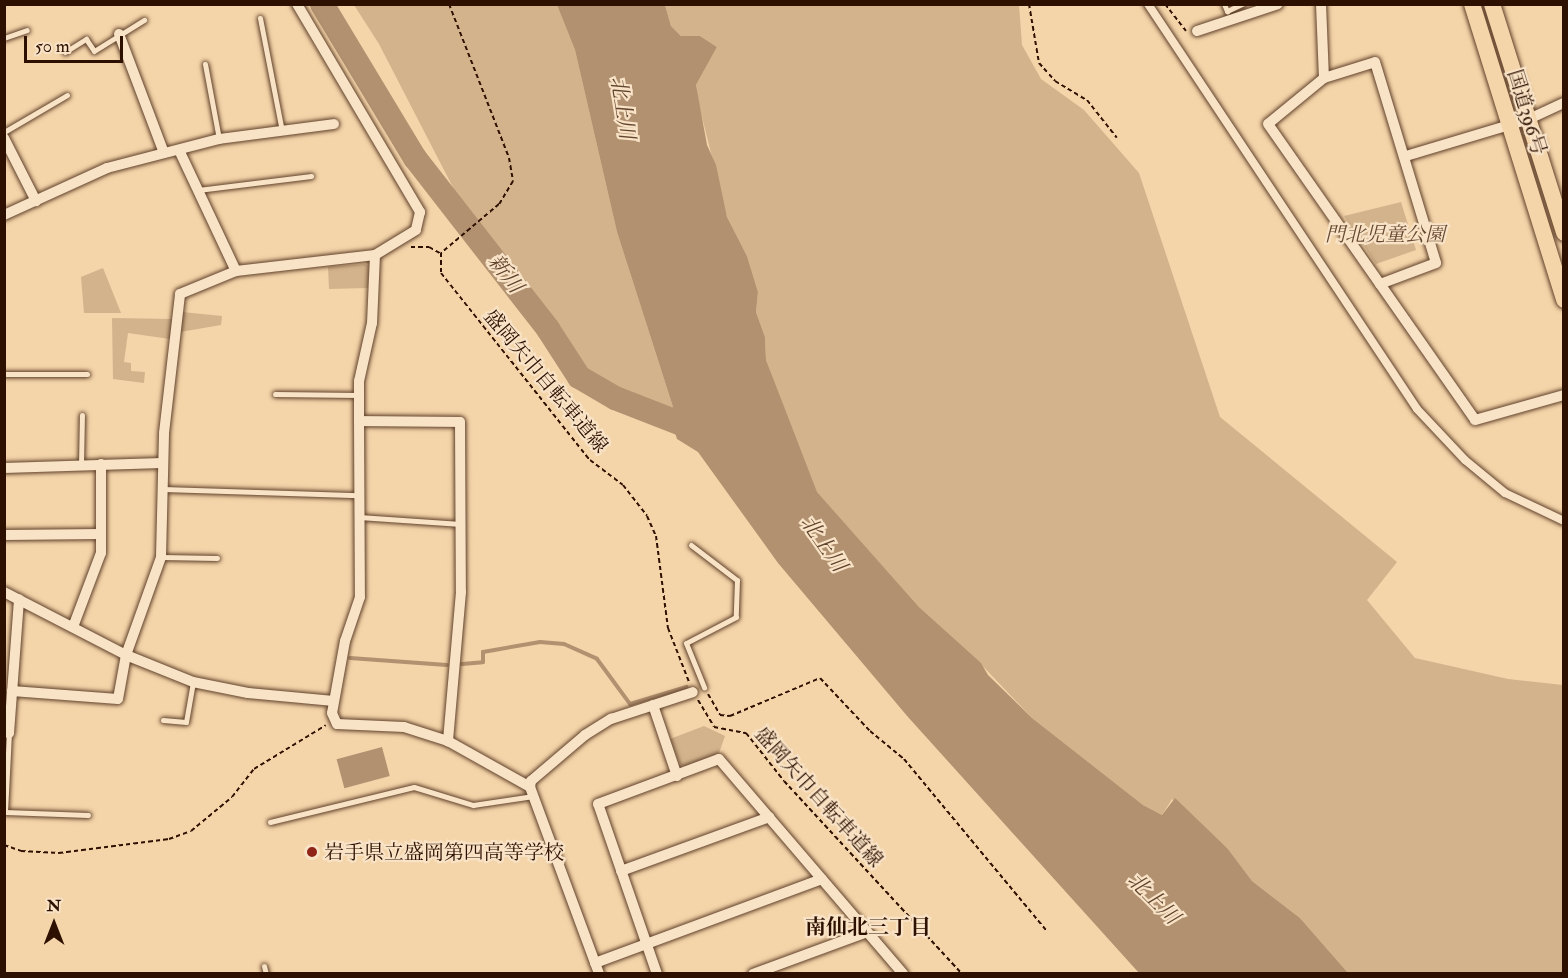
<!DOCTYPE html>
<meta charset="utf-8">
<style>
body{margin:0}
#map{position:relative;width:1568px;height:978px;overflow:hidden;background:#f4d4a9;font-family:"IM FELL Double Pica","Noto Serif JP",serif}
div>[style]{position:absolute}
[style*='--x']{left:calc(var(--x)*1px);top:calc(var(--y)*1px);width:calc(var(--w)*1px);rotate:calc(var(--a)*1deg)}
.green>*{inset:0;background:#d2b38c}
.water>*{inset:0;background:#b19170;transform-origin:0 0}
.stream>*{height:4px;margin:-2px;padding:0 2px;transform-origin:2px;border-radius:2px;background:#b19170}
.river>*{height:24px;margin:-12px;padding:0 12px;transform-origin:12px;border-radius:12px;background:#b19170}
.path>*{height:2px;margin-top:-1px;transform-origin:0;background:repeating-linear-gradient(90deg,#2e1000 0 4.5px,transparent 0 7.5px)}
.roads{filter:drop-shadow(0 0 2px #60412a) drop-shadow(0 0 2px #60412a)}
.service>*{height:5px;margin:-2.5px;padding:0 2.5px;transform-origin:2.5px;border-radius:2.5px;background:#f8e3c7}
.pedestrian>*{height:8px;margin:-4px;padding:0 4px;transform-origin:4px;border-radius:4px;background:#f8e3c7}
.minor>*{height:10px;margin:-5px;padding:0 5px;transform-origin:5px;border-radius:5px;background:#f8e3c7}
.trunk>*{height:16px;margin:-8px;padding:0 8px;transform-origin:8px;border-radius:8px;background:#f4d4a9}
.dots>*{width:16px;height:16px;translate:-50% -50%;box-sizing:border-box;border:3px solid #f8e3c7;border-radius:50%}
span{translate:-50% -50%;white-space:nowrap;text-align:center;line-height:1.15;-webkit-text-stroke:4.5px #f8e3c7;paint-order:stroke}
.street-label{font-size:20px;color:#2e1000}
.park-label{font-size:20px;color:#674931;font-style:italic}
.poi-label{font-size:20px;color:#2e1000}
.left{translate:0 -50%;text-align:left}
.water-label{font-size:21px;color:#62442d;font-style:italic}
.neighbourhood-label{font-size:21px;color:#2e1000;font-weight:700}
.frame{position:absolute;inset:0;border:6px solid #2e1000;pointer-events:none}
.north{position:absolute;left:24px;top:894px;width:60px;height:60px;-webkit-text-stroke:4px #f8e3c7;paint-order:stroke;rotate:0deg;font-size:16px;font-weight:700;line-height:24px;text-align:center;color:#2e1000}
.north::after{content:'';display:block;margin:auto;width:21px;height:27px;background:#2e1000;clip-path:polygon(50% 0,100% 100%,50% 72%,0 100%)}
.scale{position:absolute;left:24px;top:36px;width:99px;height:27px;box-sizing:border-box;border:3px solid #2e1000;border-top:0;padding-left:8px;font-size:18px;line-height:21px;white-space:nowrap;color:#2e1000;-webkit-text-stroke:4px #f8e3c7;paint-order:stroke}
</style>
<div id="map">
<div class="green">
<i style="clip-path:polygon(354px 5px,557px 5px,575px 50px,617px 232px,673px 407px,669px 413px,588px 371px,460px 201px,379px 44px)"></i>
<i style="clip-path:polygon(665px 5px,1019px 5px,1022px 45px,1041px 79px,1084px 110px,1139px 173px,1220px 417px,1397px 562px,1367px 600px,1415px 658px,1508px 679px,1563px 685px,1563px 973px,1348px 973px,1300px 918px,1252px 881px,1228px 849px,1172px 799px,1162px 815px,1143px 805px,1032px 718px,978px 661px,919px 607px,812px 487px,766px 360px,765px 337px,756px 312px,758px 292px,747px 256px,727px 217px,697px 97px,696px 85px,717px 47px,700px 36px,681px 36px,671px 26px)"></i>
<i style="clip-path:polygon(1401px 202px,1416px 250px,1376px 264px,1344px 216px)"></i>
<i style="clip-path:polygon(365px 264px,369px 266px,368px 288px,329px 289px,328px 267px)"></i>
<i style="clip-path:polygon(103px 268px,121px 313px,84px 313px,81px 277px)"></i>
<i style="clip-path:polygon(182px 312px,222px 316px,221px 325px,180px 332px)"></i>
<i style="clip-path:polygon(112px 318px,173px 319px,170px 339px,128px 333px,124px 362px,131px 363px,131px 371px,145px 372px,144px 383px,113px 379px)"></i>
<i style="clip-path:polygon(704px 726px,725px 736px,719px 753px,686px 767px,680px 764px,670px 739px)"></i>
</div>
<div class="water">
<i style="clip-path:polygon(557px 5px,665px 5px,671px 26px,681px 36px,700px 36px,717px 47px,696px 85px,707px 145px,716px 165px,727px 217px,747px 256px,758px 292px,756px 312px,765px 337px,766px 360px,817px 492px,919px 607px,981px 663px,988px 675px,1032px 718px,1143px 805px,1162px 815px,1175px 798px,1228px 849px,1252px 881px,1300px 918px,1348px 973px,1139px 973px,908px 717px,778px 563px,698px 452px,677px 439px,669px 413px,673px 407px,617px 232px,575px 50px)"></i>
<i style="left:382px;top:747px;width:30px;height:47px;rotate:75deg"></i>
</div>
<div class="stream">
<i style="--x:350;--y:658;--w:97;--a:4.1"></i>
<i style="--x:462;--y:664;--w:21;--a:-5"></i>
<i style="--x:483;--y:662;--w:10;--a:-90"></i>
<i style="--x:483;--y:652;--w:58;--a:-10"></i>
<i style="--x:540;--y:642;--w:24;--a:5"></i>
<i style="--x:564;--y:644;--w:36;--a:24"></i>
<i style="--x:597;--y:659;--w:56;--a:53.7"></i>
<i style="--x:630;--y:704;--w:59;--a:-16.9"></i>
</div>
<div class="river">
<i style="--x:322;--y:4;--w:180;--a:58.9"></i>
<i style="--x:415;--y:158;--w:217;--a:52.1"></i>
<i style="--x:548;--y:329;--w:57;--a:57.1"></i>
<i style="--x:579;--y:377;--w:42;--a:30.3"></i>
<i style="--x:615;--y:398;--w:93;--a:21.3"></i>
</div>
<div class="path">
<i style="--x:449;--y:4;--w:165;--a:68.7"></i>
<i style="--x:509;--y:158;--w:23;--a:80"></i>
<i style="--x:513;--y:181;--w:27;--a:121"></i>
<i style="--x:499;--y:204;--w:76;--a:139.8"></i>
<i style="--x:441;--y:253;--w:20;--a:90"></i>
<i style="--x:441;--y:273;--w:239;--a:51.5"></i>
<i style="--x:590;--y:460;--w:41;--a:37.1"></i>
<i style="--x:623;--y:485;--w:39;--a:52"></i>
<i style="--x:647;--y:516;--w:22;--a:66"></i>
<i style="--x:656;--y:536;--w:93;--a:82.6"></i>
<i style="--x:668;--y:628;--w:58;--a:68.7"></i>
<i style="--x:1029;--y:4;--w:60;--a:80.4"></i>
<i style="--x:1039;--y:63;--w:24;--a:48"></i>
<i style="--x:1055;--y:81;--w:37;--a:31"></i>
<i style="--x:1087;--y:100;--w:48;--a:51.7"></i>
<i style="--x:1165;--y:4;--w:34;--a:52"></i>
<i style="--x:411;--y:247;--w:18;--a:0"></i>
<i style="--x:429;--y:247;--w:13;--a:29"></i>
<i style="--x:708;--y:694;--w:24;--a:60"></i>
<i style="--x:720;--y:715;--w:10;--a:6"></i>
<i style="--x:730;--y:716;--w:98;--a:-22.9"></i>
<i style="--x:820;--y:678;--w:73;--a:46.7"></i>
<i style="--x:870;--y:731;--w:44;--a:39.5"></i>
<i style="--x:904;--y:759;--w:224;--a:50.3"></i>
<i style="--x:698;--y:700;--w:31;--a:59"></i>
<i style="--x:714;--y:727;--w:33;--a:11"></i>
<i style="--x:746;--y:733;--w:61;--a:51.6"></i>
<i style="--x:784;--y:781;--w:263;--a:47.3"></i>
<i style="--x:4;--y:845;--w:18;--a:19"></i>
<i style="--x:21;--y:851;--w:38;--a:3"></i>
<i style="--x:59;--y:853;--w:111;--a:-7.3"></i>
<i style="--x:169;--y:839;--w:23;--a:-20"></i>
<i style="--x:191;--y:831;--w:53;--a:-39.7"></i>
<i style="--x:232;--y:797;--w:36;--a:-52"></i>
<i style="--x:254;--y:769;--w:84;--a:-31.4"></i>
</div>
<div class="roads">
<div class="service">
<i style="--x:1224;--y:4;--w:8;--a:67"></i>
<i style="--x:1227;--y:11;--w:17;--a:-25"></i>
<i style="--x:260;--y:18;--w:115;--a:79"></i>
<i style="--x:4;--y:38;--w:24;--a:-19"></i>
<i style="--x:65;--y:52;--w:25;--a:-32"></i>
<i style="--x:86;--y:39;--w:14;--a:56"></i>
<i style="--x:94;--y:51;--w:59;--a:-31.8"></i>
<i style="--x:205;--y:64;--w:76;--a:79.4"></i>
<i style="--x:4;--y:132;--w:73;--a:-30.4"></i>
<i style="--x:198;--y:190;--w:114;--a:-7.1"></i>
<i style="--x:4;--y:374;--w:83;--a:0"></i>
<i style="--x:275;--y:394;--w:84;--a:0.7"></i>
<i style="--x:81;--y:465;--w:50;--a:-88.9"></i>
<i style="--x:163;--y:489;--w:196;--a:1.8"></i>
<i style="--x:359;--y:517;--w:102;--a:3.9"></i>
<i style="--x:691;--y:545;--w:58;--a:37.3"></i>
<i style="--x:737;--y:580;--w:37;--a:92"></i>
<i style="--x:736;--y:617;--w:56;--a:152.5"></i>
<i style="--x:686;--y:643;--w:48;--a:67.8"></i>
<i style="--x:162;--y:557;--w:55;--a:1"></i>
<i style="--x:163;--y:720;--w:23;--a:5"></i>
<i style="--x:186;--y:722;--w:41;--a:-80.1"></i>
<i style="--x:9;--y:733;--w:79;--a:92.9"></i>
<i style="--x:5;--y:812;--w:83;--a:2.1"></i>
<i style="--x:270;--y:822;--w:148;--a:-13.7"></i>
<i style="--x:414;--y:787;--w:62;--a:17"></i>
<i style="--x:473;--y:805;--w:61;--a:-8.5"></i>
<i style="--x:264;--y:966;--w:8;--a:76"></i>
</div>
<div class="pedestrian">
<i style="--x:1148;--y:4;--w:486;--a:56.4"></i>
<i style="--x:1417;--y:409;--w:70;--a:46.7"></i>
<i style="--x:1465;--y:460;--w:52;--a:39.5"></i>
<i style="--x:1505;--y:493;--w:65;--a:25.4"></i>
</div>
<div class="minor">
<i style="--x:297;--y:4;--w:242;--a:59.4"></i>
<i style="--x:420;--y:212;--w:18;--a:103"></i>
<i style="--x:416;--y:230;--w:48;--a:148.6"></i>
<i style="--x:1321;--y:4;--w:74;--a:87.7"></i>
<i style="--x:1324;--y:78;--w:53;--a:-17.4"></i>
<i style="--x:1375;--y:62;--w:210;--a:73.1"></i>
<i style="--x:1436;--y:263;--w:60;--a:159.4"></i>
<i style="--x:1197;--y:31;--w:85;--a:-18.4"></i>
<i style="--x:119;--y:34;--w:127;--a:69.3"></i>
<i style="--x:1324;--y:78;--w:72;--a:140.6"></i>
<i style="--x:1268;--y:124;--w:361;--a:55"></i>
<i style="--x:1475;--y:420;--w:92;--a:-15.7"></i>
<i style="--x:4;--y:138;--w:71;--a:63.1"></i>
<i style="--x:179;--y:150;--w:134;--a:64.8"></i>
<i style="--x:236;--y:271;--w:140;--a:-6.6"></i>
<i style="--x:375;--y:255;--w:68;--a:92.5"></i>
<i style="--x:372;--y:323;--w:59;--a:102.6"></i>
<i style="--x:359;--y:381;--w:40;--a:90"></i>
<i style="--x:359;--y:421;--w:101;--a:0.6"></i>
<i style="--x:460;--y:422;--w:170;--a:89.7"></i>
<i style="--x:461;--y:592;--w:150;--a:95"></i>
<i style="--x:448;--y:741;--w:94;--a:29.3"></i>
<i style="--x:530;--y:787;--w:199;--a:69.7"></i>
<i style="--x:1406;--y:156;--w:128;--a:-16.7"></i>
<i style="--x:1529;--y:119;--w:38;--a:-25"></i>
<i style="--x:4;--y:215;--w:113;--a:-24.5"></i>
<i style="--x:107;--y:168;--w:116;--a:-14.5"></i>
<i style="--x:219;--y:139;--w:116;--a:-7.4"></i>
<i style="--x:359;--y:421;--w:176;--a:89.7"></i>
<i style="--x:360;--y:597;--w:46;--a:108.8"></i>
<i style="--x:345;--y:641;--w:73;--a:100.2"></i>
<i style="--x:332;--y:713;--w:12;--a:66"></i>
<i style="--x:337;--y:724;--w:67;--a:2.6"></i>
<i style="--x:404;--y:727;--w:46;--a:17.7"></i>
<i style="--x:4;--y:468;--w:158;--a:-1.8"></i>
<i style="--x:4;--y:535;--w:97;--a:-0.6"></i>
<i style="--x:4;--y:592;--w:137;--a:27.3"></i>
<i style="--x:126;--y:655;--w:72;--a:21.9"></i>
<i style="--x:193;--y:682;--w:56;--a:11.3"></i>
<i style="--x:248;--y:693;--w:86;--a:5.3"></i>
<i style="--x:73;--y:627;--w:79;--a:-69.3"></i>
<i style="--x:101;--y:553;--w:89;--a:-90"></i>
<i style="--x:12;--y:691;--w:106;--a:4.3"></i>
<i style="--x:118;--y:699;--w:45;--a:-79.7"></i>
<i style="--x:126;--y:655;--w:104;--a:-70.3"></i>
<i style="--x:161;--y:557;--w:124;--a:-88.6"></i>
<i style="--x:164;--y:433;--w:140;--a:-83.4"></i>
<i style="--x:180;--y:294;--w:61;--a:-22.3"></i>
<i style="--x:653;--y:705;--w:75;--a:71.3"></i>
<i style="--x:4;--y:732;--w:5;--a:11"></i>
<i style="--x:9;--y:733;--w:134;--a:-85.7"></i>
<i style="--x:530;--y:787;--w:6;--a:-81"></i>
<i style="--x:531;--y:781;--w:71;--a:-40.4"></i>
<i style="--x:585;--y:735;--w:31;--a:-32"></i>
<i style="--x:611;--y:719;--w:86;--a:-18.2"></i>
<i style="--x:621;--y:871;--w:158;--a:-20"></i>
<i style="--x:595;--y:963;--w:242;--a:-20.3"></i>
<i style="--x:657;--y:974;--w:180;--a:-109.1"></i>
<i style="--x:598;--y:804;--w:129;--a:-20.4"></i>
<i style="--x:719;--y:759;--w:283;--a:49.4"></i>
<i style="--x:753;--y:974;--w:121;--a:-20.2"></i>
</div>
<div class="trunk">
<i style="--x:1472;--y:4;--w:310;--a:72.7"></i>
<i style="--x:1492;--y:4;--w:240;--a:72.5"></i>
</div>
</div>
<div class="dots">
<i style="left:312px;top:852px;background:#8f2418"></i>
</div>
<div class="street-label">
<span style="left:1527px;top:112px;rotate:73deg">国道396号</span>
<span style="left:546px;top:381px;rotate:50deg">盛岡矢巾自転車道線</span>
<span style="left:819px;top:797px;rotate:48deg">盛岡矢巾自転車道線</span>
</div>
<div class="park-label">
<span style="left:1385px;top:234px">門北児童公園</span>
</div>
<div class="poi-label">
<span class="left" style="left:324px;top:852px">岩手県立盛岡第四高等学校</span>
</div>
<div class="water-label">
<span style="left:622px;top:108px;rotate:81deg">北上川</span>
<span style="left:505px;top:274px;rotate:52deg">新川</span>
<span style="left:823px;top:544px;rotate:55deg">北上川</span>
<span style="left:1153px;top:899px;rotate:45deg">北上川</span>
</div>
<div class="neighbourhood-label">
<span style="left:868px;top:928px">南仙北三丁目</span>
</div>
<div class="frame"></div>
<div class="north">N</div>
<div class="scale">50 m</div>
</div>
